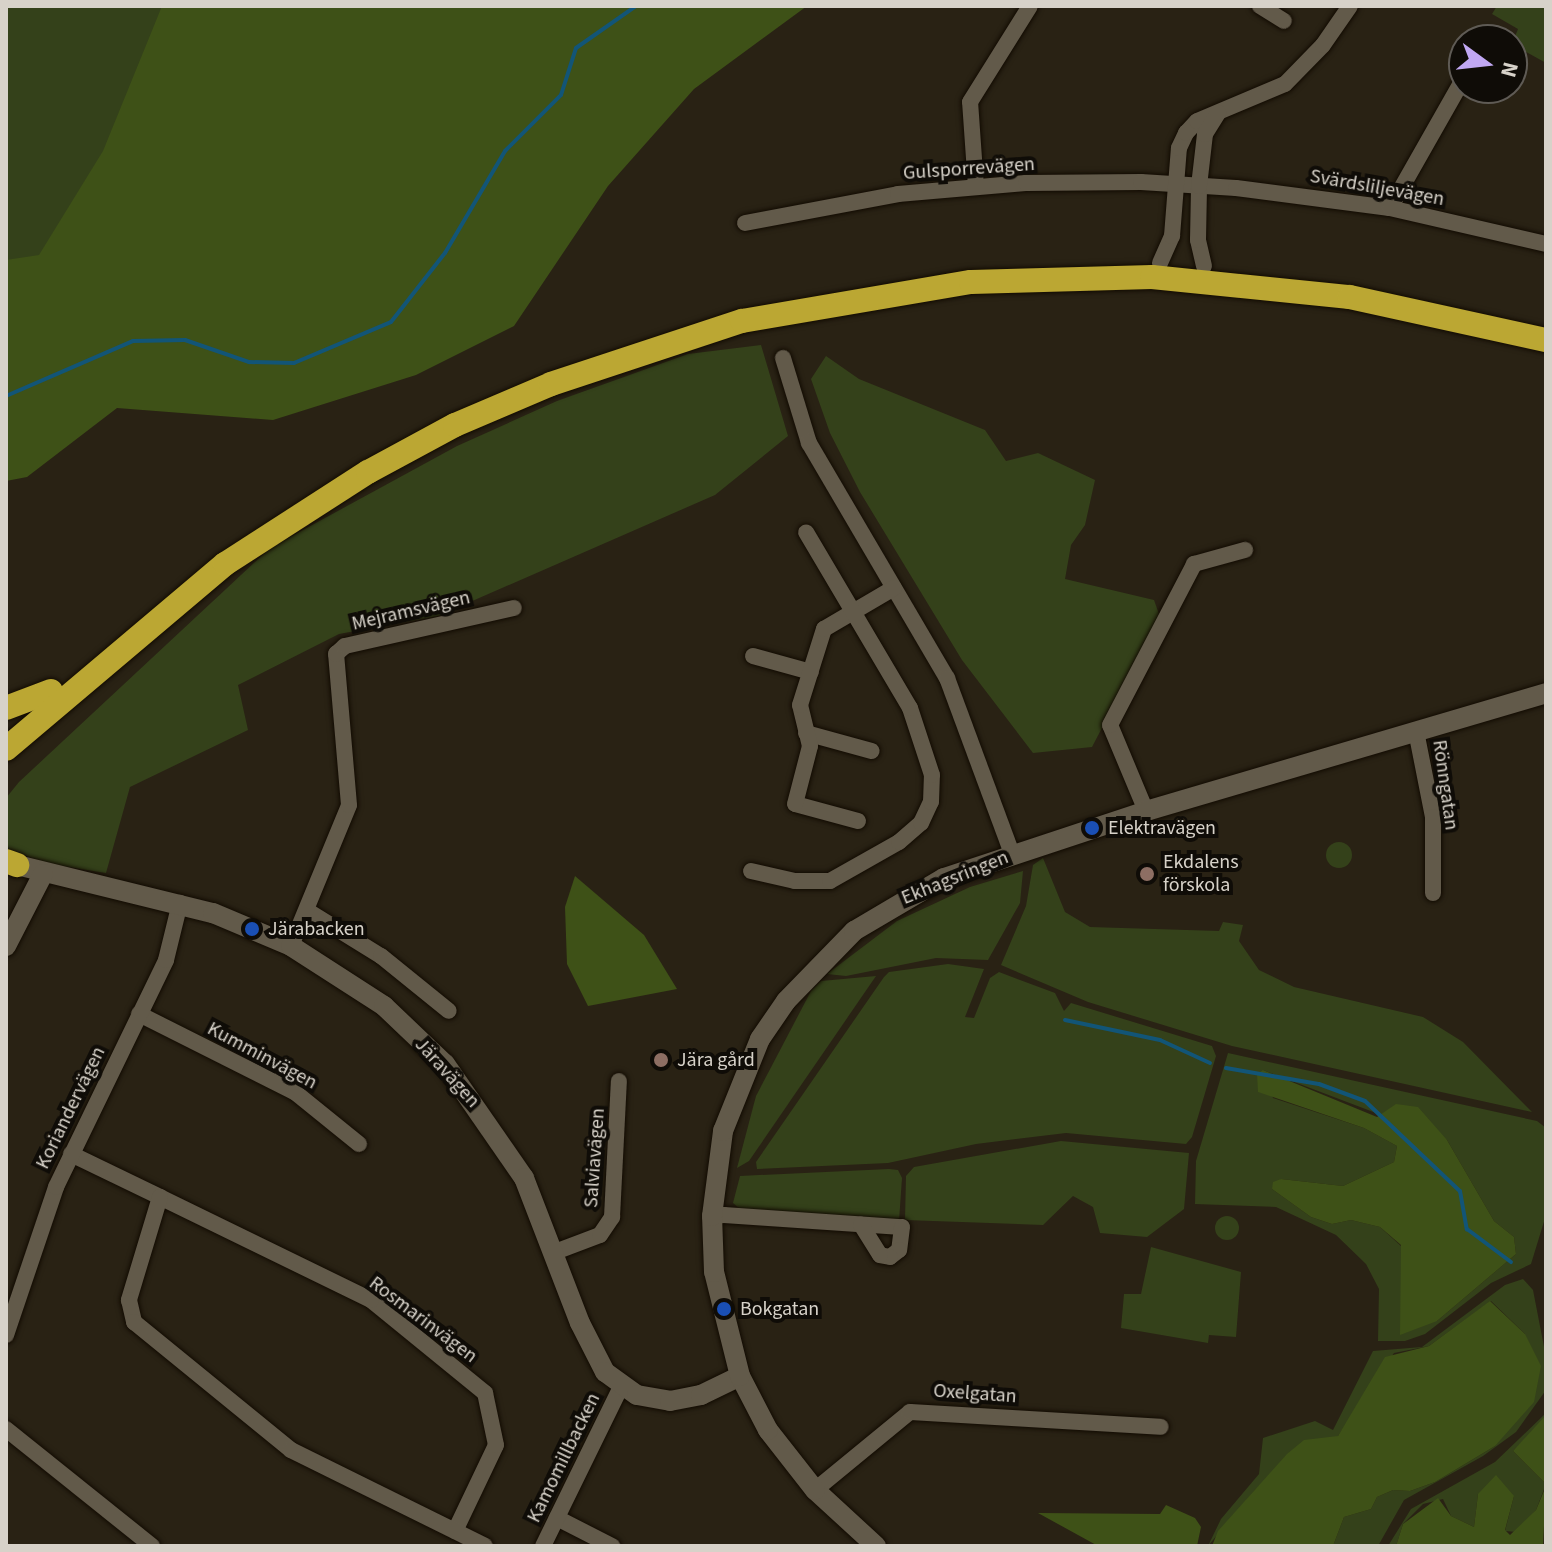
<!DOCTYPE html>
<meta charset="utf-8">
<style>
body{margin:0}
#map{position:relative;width:1552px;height:1552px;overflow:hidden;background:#292214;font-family:"Source Sans 3",sans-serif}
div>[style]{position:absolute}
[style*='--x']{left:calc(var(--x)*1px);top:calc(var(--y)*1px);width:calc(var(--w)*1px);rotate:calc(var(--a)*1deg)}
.green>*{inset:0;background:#34411a}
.round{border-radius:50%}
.forest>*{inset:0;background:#3e5117}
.stream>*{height:4px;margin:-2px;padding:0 2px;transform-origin:2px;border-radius:2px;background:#125577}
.roads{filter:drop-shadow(0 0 2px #120b02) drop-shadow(0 0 2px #120b02)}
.street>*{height:16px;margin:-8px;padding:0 8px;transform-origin:8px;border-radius:8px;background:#625a4a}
.secondary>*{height:20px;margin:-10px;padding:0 10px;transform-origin:10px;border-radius:10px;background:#625a4a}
.highway>*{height:24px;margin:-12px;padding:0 12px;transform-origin:12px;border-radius:12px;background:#bba733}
.dots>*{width:22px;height:22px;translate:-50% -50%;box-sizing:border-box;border:4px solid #0f0c07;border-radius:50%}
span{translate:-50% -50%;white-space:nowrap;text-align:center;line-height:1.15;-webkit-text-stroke:8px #0f0c07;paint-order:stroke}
.street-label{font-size:20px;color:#d7d2c9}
.poi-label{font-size:20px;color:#d7d2c9}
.left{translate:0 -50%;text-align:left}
.frame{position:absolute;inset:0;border:8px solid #d7d2c9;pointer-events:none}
.north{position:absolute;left:1448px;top:24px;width:80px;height:80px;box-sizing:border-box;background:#0f0c07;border:2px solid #5f5b55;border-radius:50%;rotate:105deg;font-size:22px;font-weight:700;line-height:32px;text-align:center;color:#d7d2c9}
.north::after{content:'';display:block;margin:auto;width:28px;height:36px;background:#c1a8f3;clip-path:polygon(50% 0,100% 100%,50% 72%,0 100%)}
</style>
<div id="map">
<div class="green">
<i style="clip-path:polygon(6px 6px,196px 6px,90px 218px,6px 298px)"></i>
<i style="clip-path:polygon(1497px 6px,1546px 6px,1546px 63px,1512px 44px,1518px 29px,1492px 14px)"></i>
<i style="clip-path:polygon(761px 345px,788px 436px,715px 495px,438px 616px,339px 634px,238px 685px,248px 730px,130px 787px,106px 873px,49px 864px,6px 849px,6px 798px,19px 782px,270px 548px,457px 446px,557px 401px,688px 354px)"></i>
<i style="clip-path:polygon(826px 356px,859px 379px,985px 430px,1006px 461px,1038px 453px,1095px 480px,1085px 525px,1071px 545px,1065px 579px,1154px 600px,1160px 617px,1092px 747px,1033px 753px,962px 660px,860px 492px,830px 433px,811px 379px)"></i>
<i class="round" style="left:1326px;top:842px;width:26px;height:26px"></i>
<i style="clip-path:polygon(1043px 858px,1065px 912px,1090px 927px,1219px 931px,1223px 922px,1243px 925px,1239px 941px,1259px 970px,1294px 987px,1423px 1017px,1463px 1042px,1532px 1112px,1232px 1046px,1088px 1002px,1001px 965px,1026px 906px,1033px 865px)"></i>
<i style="clip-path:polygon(1023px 871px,1020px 903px,988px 960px,936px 958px,846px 976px,827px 974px,897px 921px,970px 887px)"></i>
<i style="clip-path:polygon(948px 964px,984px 969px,965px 1017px,974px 1018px,990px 978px,999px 972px,1055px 993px,1064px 1011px,1071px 1003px,1212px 1046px,1216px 1056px,1192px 1137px,1186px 1144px,1066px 1133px,976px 1144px,888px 1163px,757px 1169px,756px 1162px,884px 977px,889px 972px)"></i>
<i style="clip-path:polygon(876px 976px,749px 1161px,737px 1168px,756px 1096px,811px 991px,821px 981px)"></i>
<i style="clip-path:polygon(evenodd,1228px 1053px,1537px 1121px,1546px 1128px,1546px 1215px,1531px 1264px,1491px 1283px,1425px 1334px,1405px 1341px,1378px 1341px,1379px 1289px,1366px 1264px,1336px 1235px,1276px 1207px,1195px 1204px,1196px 1161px,1228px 1053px,1263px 1070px,1447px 1140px,1494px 1221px,1514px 1237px,1516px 1254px,1437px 1321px,1401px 1281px,1401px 1246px,1380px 1227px,1351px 1220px,1332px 1224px,1311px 1217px,1272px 1189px,1281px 1179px,1343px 1186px,1394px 1162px,1397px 1146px,1364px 1128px,1273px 1098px,1263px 1070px)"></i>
<i style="clip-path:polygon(1061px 1141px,1189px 1153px,1184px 1209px,1147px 1237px,1100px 1233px,1093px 1207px,1073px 1196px,1043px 1225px,905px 1220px,906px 1176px,914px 1167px)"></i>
<i style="clip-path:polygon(889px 1169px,898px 1170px,902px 1178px,899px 1221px,740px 1209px,733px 1203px,740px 1176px)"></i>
<i class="round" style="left:1215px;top:1216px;width:24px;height:24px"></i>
<i style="clip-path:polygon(1151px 1247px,1241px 1272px,1236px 1337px,1209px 1335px,1208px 1343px,1121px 1328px,1124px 1294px,1141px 1294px)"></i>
<i style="clip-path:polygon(1523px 1279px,1533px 1290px,1546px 1357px,1546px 1390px,1516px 1432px,1483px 1456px,1404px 1500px,1378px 1546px,1333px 1546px,1344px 1517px,1371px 1509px,1377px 1497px,1393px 1490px,1410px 1491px,1435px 1482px,1495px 1446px,1525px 1334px,1491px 1301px,1429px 1346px,1394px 1353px,1338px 1436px,1255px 1490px,1208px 1546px,1221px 1519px,1259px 1474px,1263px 1438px,1315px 1421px,1333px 1430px,1373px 1351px,1422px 1347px,1505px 1285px)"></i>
<i style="clip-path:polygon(1546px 1413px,1541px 1426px,1513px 1451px,1546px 1484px,1536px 1510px,1517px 1532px,1505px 1531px,1514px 1496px,1478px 1494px,1474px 1527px,1451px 1516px,1443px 1499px,1423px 1504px,1403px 1524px,1396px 1546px,1388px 1546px,1411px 1509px,1495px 1462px)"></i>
</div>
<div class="forest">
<i style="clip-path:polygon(162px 6px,807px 6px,694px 89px,608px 186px,514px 326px,416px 375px,273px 420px,117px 408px,27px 477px,6px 481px,6px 260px,39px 255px,103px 151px)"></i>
<i style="clip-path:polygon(575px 876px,644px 935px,677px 989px,588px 1006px,567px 964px,565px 907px)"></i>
<i style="clip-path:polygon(1263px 1070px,1377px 1117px,1396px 1104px,1418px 1107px,1447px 1140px,1494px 1221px,1514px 1237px,1516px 1254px,1437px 1321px,1400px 1335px,1401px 1245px,1380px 1227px,1351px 1220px,1332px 1224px,1311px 1217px,1272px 1189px,1273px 1182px,1281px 1179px,1343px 1186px,1394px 1162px,1397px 1146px,1364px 1128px,1258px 1092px,1257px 1074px)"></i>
<i style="clip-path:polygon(1490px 1301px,1525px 1334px,1541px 1366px,1534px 1402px,1495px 1446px,1435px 1482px,1410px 1491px,1393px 1490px,1377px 1497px,1371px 1509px,1344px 1517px,1333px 1546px,1212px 1546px,1218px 1531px,1287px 1454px,1304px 1440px,1338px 1436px,1385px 1357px,1429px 1346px)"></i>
<i style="clip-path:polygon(1546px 1415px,1546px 1484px,1513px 1451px)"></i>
<i style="clip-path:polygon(1496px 1475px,1514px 1496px,1505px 1530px,1510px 1535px,1536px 1510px,1546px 1486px,1543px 1546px,1396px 1546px,1403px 1524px,1438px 1498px,1451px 1516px,1474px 1527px,1478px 1494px)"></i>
<i style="clip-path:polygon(1166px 1505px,1195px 1518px,1201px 1527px,1197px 1546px,1098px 1546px,1038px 1513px,1160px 1514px)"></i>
</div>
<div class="stream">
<i style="--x:6;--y:396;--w:138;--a:-23.4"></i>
<i style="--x:133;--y:341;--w:52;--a:-1.1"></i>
<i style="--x:185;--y:340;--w:68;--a:19"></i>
<i style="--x:249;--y:362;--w:45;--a:1.3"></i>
<i style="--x:294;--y:363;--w:105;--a:-22.9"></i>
<i style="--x:391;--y:322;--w:88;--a:-52"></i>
<i style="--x:445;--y:253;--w:118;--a:-59.5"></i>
<i style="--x:505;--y:151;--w:79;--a:-45"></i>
<i style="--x:561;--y:95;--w:49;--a:-72.3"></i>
<i style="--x:576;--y:48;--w:73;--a:-35"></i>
<i style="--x:1065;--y:1020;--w:97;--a:11.9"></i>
<i style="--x:1160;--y:1040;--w:55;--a:24.7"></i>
<i style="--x:1226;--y:1068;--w:94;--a:9.8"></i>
<i style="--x:1319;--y:1084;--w:49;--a:20.3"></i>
<i style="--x:1365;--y:1101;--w:131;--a:43.5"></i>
<i style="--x:1460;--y:1191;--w:39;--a:80"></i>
<i style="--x:1467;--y:1229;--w:55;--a:36.9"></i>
</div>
<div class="roads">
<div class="street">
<i style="--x:1260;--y:6;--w:28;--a:32"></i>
<i style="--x:1486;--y:40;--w:4;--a:-63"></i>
<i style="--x:976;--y:187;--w:85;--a:-94"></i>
<i style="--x:970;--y:102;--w:113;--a:-58"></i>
<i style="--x:1390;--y:208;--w:150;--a:-60.4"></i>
<i style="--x:745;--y:223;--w:156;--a:-10.7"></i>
<i style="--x:898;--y:194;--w:128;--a:-4.9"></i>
<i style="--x:1026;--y:183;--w:115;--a:-0.5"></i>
<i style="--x:1141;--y:182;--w:95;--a:3.6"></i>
<i style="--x:1236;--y:188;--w:155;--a:7.4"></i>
<i style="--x:1390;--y:208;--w:160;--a:13"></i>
<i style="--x:1160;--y:263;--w:30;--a:-66"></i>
<i style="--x:1172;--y:236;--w:88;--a:-85.5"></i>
<i style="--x:1179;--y:148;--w:17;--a:-65"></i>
<i style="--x:1186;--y:133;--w:16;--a:-47"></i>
<i style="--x:1197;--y:121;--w:95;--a:-22.8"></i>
<i style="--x:1285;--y:84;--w:54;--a:-45.7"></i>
<i style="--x:1323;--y:45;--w:47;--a:-55.3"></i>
<i style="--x:1204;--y:266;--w:27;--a:-103"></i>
<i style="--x:1198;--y:240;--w:54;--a:-88.9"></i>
<i style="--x:1199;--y:186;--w:52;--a:-83.4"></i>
<i style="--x:1205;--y:134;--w:25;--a:-58"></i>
<i style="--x:783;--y:358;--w:89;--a:73"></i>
<i style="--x:809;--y:443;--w:273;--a:59.6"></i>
<i style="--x:947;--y:678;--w:188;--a:69.7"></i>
<i style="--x:753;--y:656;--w:60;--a:15.4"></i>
<i style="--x:1416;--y:731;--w:88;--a:78.8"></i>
<i style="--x:1433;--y:817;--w:76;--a:90"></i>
<i style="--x:806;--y:733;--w:68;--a:15.3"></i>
<i style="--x:1146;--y:811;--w:93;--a:-112.7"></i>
<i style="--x:1110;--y:725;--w:182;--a:-62.4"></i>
<i style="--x:1194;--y:564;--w:53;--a:-15.4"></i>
<i style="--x:858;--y:821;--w:65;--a:-164.9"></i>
<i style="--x:795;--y:804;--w:60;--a:-75.5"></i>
<i style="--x:810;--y:746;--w:42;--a:-103.7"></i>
<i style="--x:800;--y:705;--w:80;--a:-72.5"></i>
<i style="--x:824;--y:629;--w:81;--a:-30.4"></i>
<i style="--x:751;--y:871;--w:45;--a:12.8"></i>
<i style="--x:795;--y:881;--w:35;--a:0"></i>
<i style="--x:830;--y:881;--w:79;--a:-29.5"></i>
<i style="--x:899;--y:842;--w:29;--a:-41"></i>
<i style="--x:921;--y:823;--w:23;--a:-65"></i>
<i style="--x:931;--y:802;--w:27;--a:-88"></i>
<i style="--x:932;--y:775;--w:71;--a:-108.2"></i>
<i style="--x:910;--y:708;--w:204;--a:-120.6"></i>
<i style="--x:308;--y:911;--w:86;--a:31.7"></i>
<i style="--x:381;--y:956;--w:87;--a:39"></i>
<i style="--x:291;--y:946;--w:152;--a:-67.6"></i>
<i style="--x:349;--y:805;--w:152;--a:-94.9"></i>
<i style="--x:336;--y:654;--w:12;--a:-42"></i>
<i style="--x:345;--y:646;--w:173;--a:-12.7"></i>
<i style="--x:139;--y:1014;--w:176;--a:26.7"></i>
<i style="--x:296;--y:1093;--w:81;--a:39"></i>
<i style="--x:71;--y:1154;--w:99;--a:25.8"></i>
<i style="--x:712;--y:1216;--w:12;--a:-5"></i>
<i style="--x:724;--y:1215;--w:178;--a:3.9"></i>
<i style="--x:902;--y:1227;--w:23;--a:97"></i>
<i style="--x:899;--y:1250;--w:11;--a:142"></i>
<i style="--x:890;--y:1257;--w:10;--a:-169"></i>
<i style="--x:880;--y:1255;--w:36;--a:-122"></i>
<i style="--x:555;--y:1252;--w:48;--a:-20.7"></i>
<i style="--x:600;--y:1235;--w:22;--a:-56"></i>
<i style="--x:612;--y:1217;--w:136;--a:-87.1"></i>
<i style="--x:6;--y:1335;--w:156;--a:-71.3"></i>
<i style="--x:56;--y:1187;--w:252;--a:-64.1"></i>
<i style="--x:166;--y:960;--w:59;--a:-76.2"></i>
<i style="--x:6;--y:1429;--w:187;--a:38.7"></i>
<i style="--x:815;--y:1490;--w:123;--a:-39.4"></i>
<i style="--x:910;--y:1412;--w:251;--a:3.4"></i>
<i style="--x:557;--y:1518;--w:62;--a:27"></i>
<i style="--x:455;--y:1531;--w:95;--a:-64.5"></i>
<i style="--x:496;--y:1445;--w:53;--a:-101.9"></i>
<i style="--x:485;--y:1393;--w:147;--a:-140.8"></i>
<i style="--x:371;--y:1300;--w:235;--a:-154"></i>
<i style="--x:160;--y:1197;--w:108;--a:106.8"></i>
<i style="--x:129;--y:1300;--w:23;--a:77"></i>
<i style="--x:134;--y:1322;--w:203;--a:39.2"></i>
<i style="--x:291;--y:1450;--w:216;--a:26.3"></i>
<i style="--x:543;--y:1546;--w:177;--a:-63.9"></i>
</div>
<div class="secondary">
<i style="--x:17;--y:865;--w:202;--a:13.8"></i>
<i style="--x:213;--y:913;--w:85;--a:22.9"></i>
<i style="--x:291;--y:946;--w:111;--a:32.8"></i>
<i style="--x:384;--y:1006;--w:84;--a:43.6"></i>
<i style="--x:445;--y:1064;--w:139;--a:55.3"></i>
<i style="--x:524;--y:1178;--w:155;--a:68.9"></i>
<i style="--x:580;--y:1323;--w:55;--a:63"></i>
<i style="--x:605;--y:1372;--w:39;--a:36"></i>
<i style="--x:637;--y:1395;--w:34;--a:10"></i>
<i style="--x:670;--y:1401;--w:32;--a:-11"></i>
<i style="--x:701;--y:1395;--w:43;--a:-26"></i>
<i style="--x:6;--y:946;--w:81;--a:-62.8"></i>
<i style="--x:876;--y:1546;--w:83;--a:-137.4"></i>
<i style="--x:815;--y:1490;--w:76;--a:-128.1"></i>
<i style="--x:768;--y:1430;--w:61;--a:-117.4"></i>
<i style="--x:740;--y:1376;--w:107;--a:-104"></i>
<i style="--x:714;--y:1272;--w:56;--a:-92"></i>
<i style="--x:712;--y:1216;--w:86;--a:-82.6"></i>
<i style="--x:723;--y:1131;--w:99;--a:-68.1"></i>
<i style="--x:760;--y:1039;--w:46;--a:-55.6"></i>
<i style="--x:786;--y:1001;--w:98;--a:-45.8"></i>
<i style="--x:854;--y:931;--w:104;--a:-30.5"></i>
<i style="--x:944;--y:878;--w:213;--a:-18.3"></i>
<i style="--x:1146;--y:811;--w:417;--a:-16.4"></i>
</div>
<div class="highway">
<i style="--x:6;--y:708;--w:48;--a:-20.7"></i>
<i style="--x:6;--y:749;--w:287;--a:-40.2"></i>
<i style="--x:225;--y:564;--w:170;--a:-32.8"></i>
<i style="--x:368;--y:472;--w:99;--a:-28.4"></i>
<i style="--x:455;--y:425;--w:104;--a:-23.1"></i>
<i style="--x:551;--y:384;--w:201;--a:-18.3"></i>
<i style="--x:742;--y:321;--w:232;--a:-9.7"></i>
<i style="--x:971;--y:282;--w:181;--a:-1.6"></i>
<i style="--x:1152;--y:277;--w:199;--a:5.8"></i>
<i style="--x:1350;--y:297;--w:201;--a:12.4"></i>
<i style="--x:6;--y:861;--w:12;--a:20"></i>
</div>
</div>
<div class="dots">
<i style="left:1092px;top:828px;background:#1a4fb4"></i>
<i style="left:1147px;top:874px;background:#8d6e63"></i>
<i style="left:252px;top:929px;background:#1a4fb4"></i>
<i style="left:661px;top:1060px;background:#8d6e63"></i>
<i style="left:724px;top:1309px;background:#1a4fb4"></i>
</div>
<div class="street-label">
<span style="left:969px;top:169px;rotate:-4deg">Gulsporrevägen</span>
<span style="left:1377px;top:188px;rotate:10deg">Svärdsliljevägen</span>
<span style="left:411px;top:611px;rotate:-13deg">Mejramsvägen</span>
<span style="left:1445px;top:785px;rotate:82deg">Rönngatan</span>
<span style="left:955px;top:878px;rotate:-22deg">Ekhagsringen</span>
<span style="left:262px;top:1056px;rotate:28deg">Kumminvägen</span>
<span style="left:447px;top:1073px;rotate:48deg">Järavägen</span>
<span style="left:71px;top:1108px;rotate:-64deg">Koriandervägen</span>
<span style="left:595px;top:1158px;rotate:-86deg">Salviavägen</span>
<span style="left:423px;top:1320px;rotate:37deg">Rosmarinvägen</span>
<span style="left:975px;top:1394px;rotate:4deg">Oxelgatan</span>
<span style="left:564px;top:1458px;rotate:-64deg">Kamomillbacken</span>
</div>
<div class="poi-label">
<span class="left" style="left:1108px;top:828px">Elektravägen</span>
<span class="left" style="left:1163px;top:874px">Ekdalens<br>förskola</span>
<span class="left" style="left:268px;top:929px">Järabacken</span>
<span class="left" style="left:677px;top:1060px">Jära gård</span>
<span class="left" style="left:740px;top:1309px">Bokgatan</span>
</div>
<div class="frame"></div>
<div class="north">N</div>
</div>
